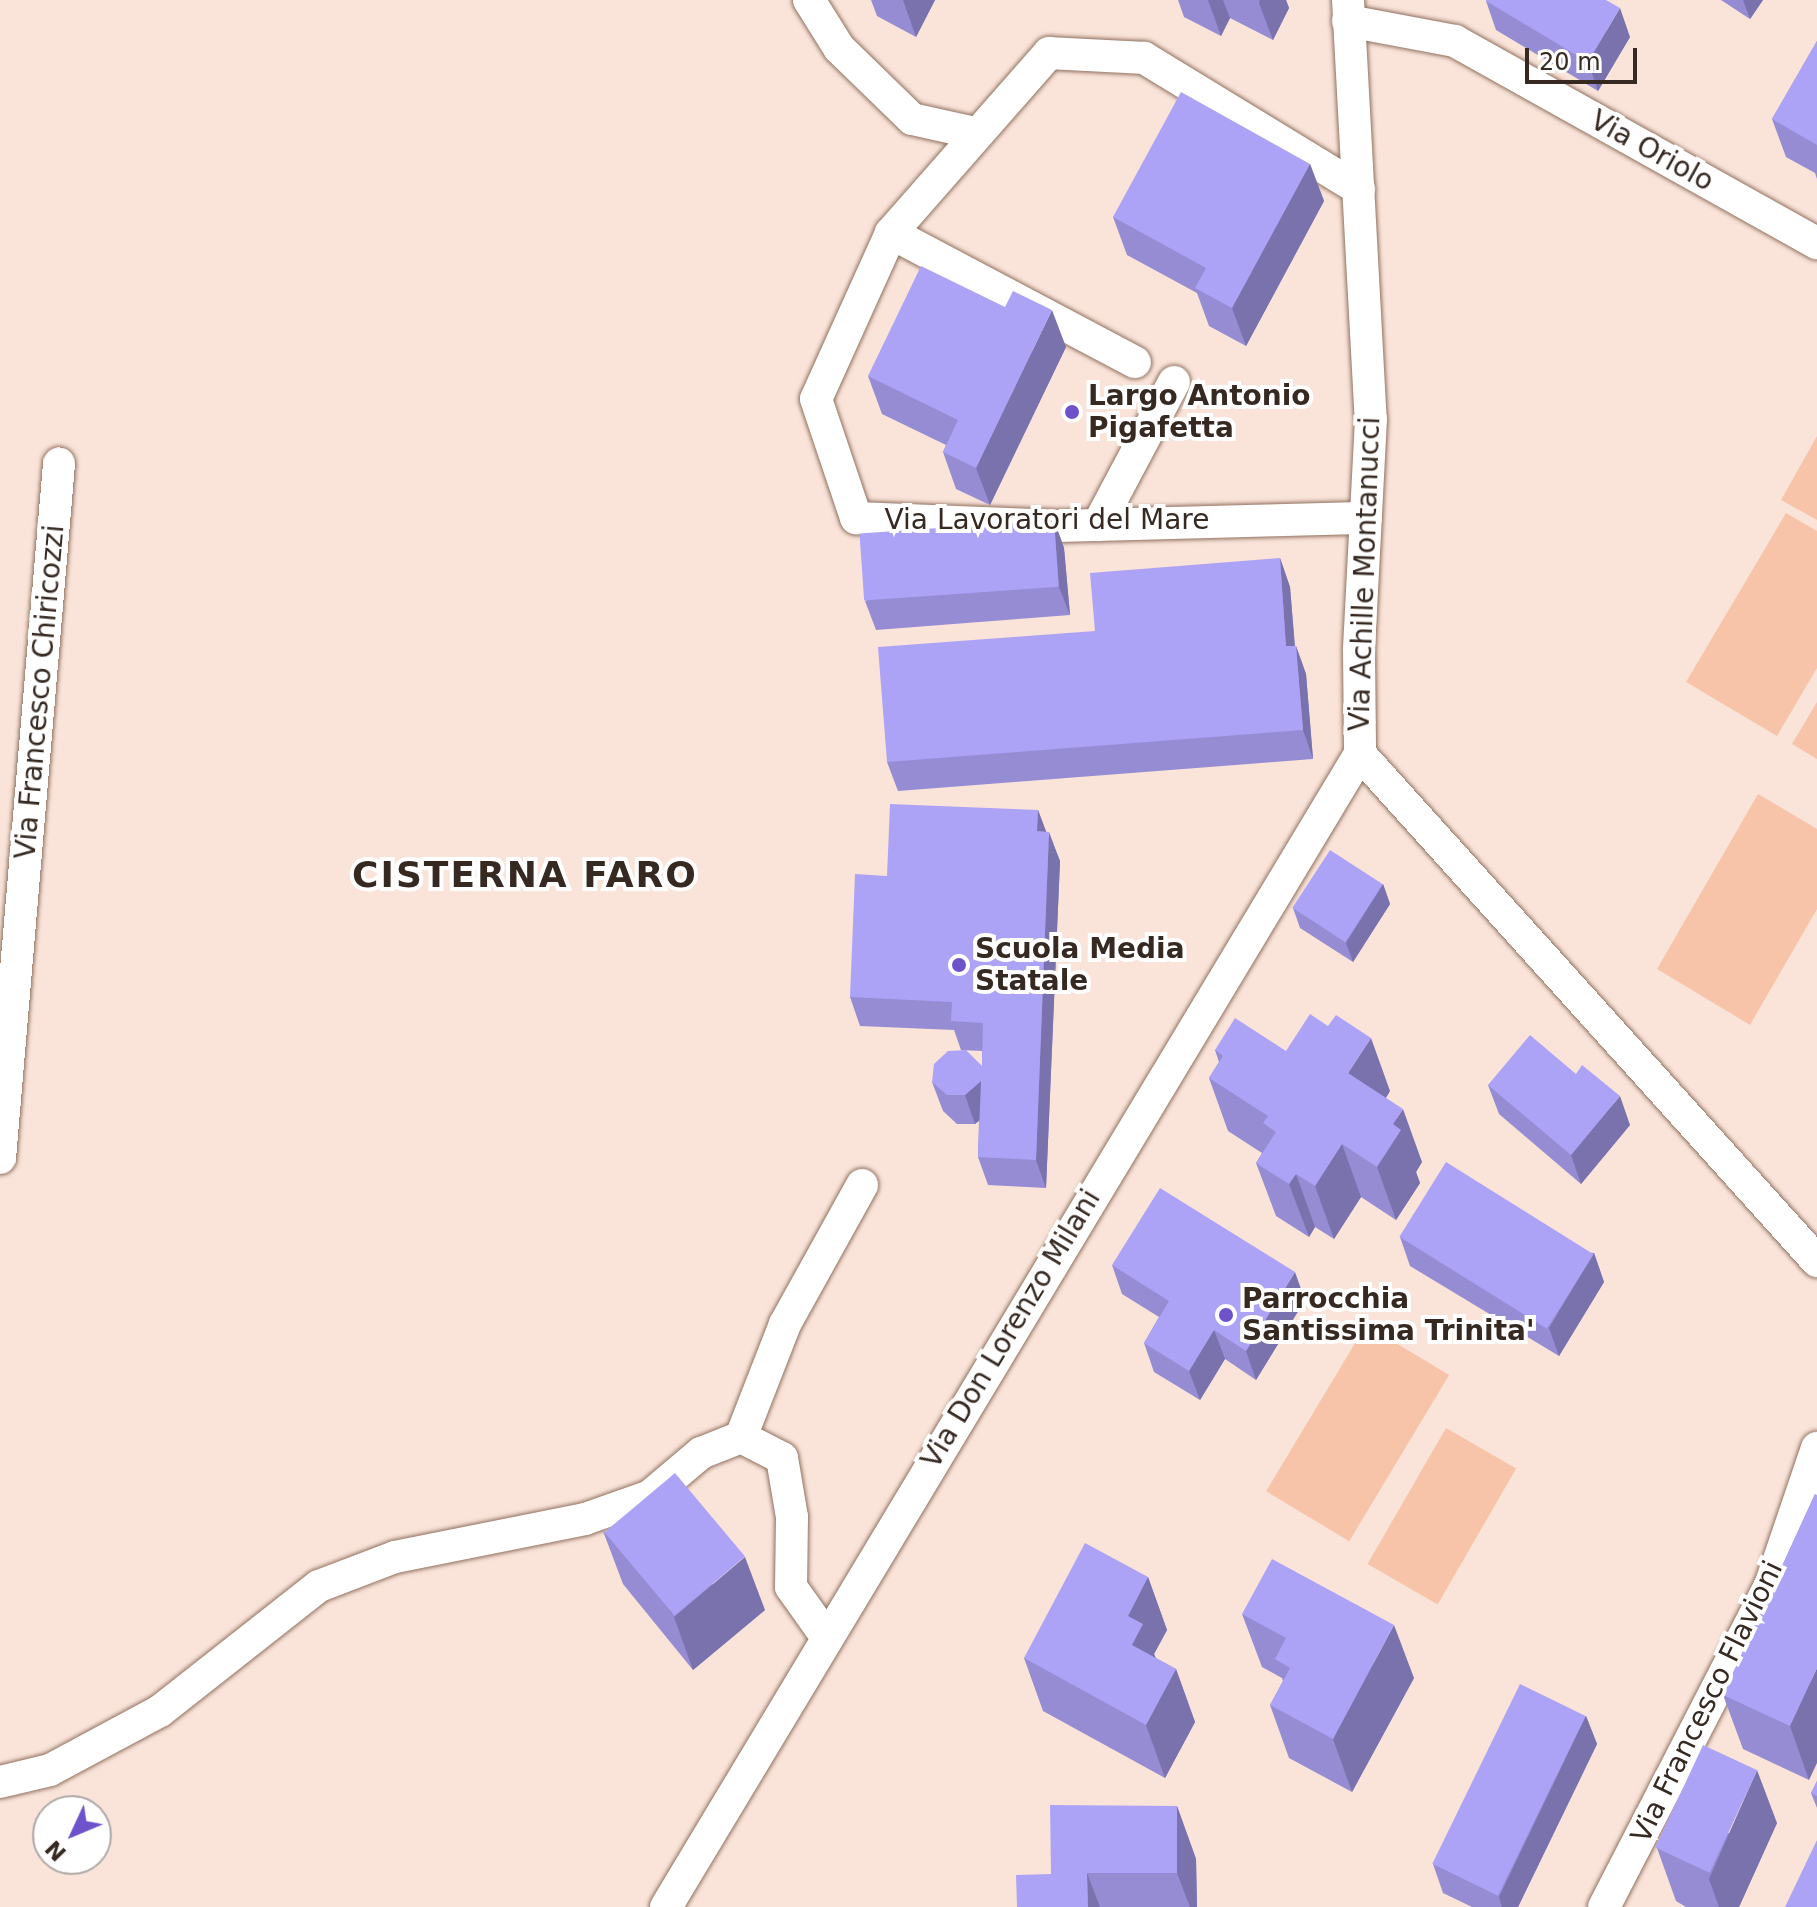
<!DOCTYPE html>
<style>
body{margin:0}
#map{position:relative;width:1817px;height:1907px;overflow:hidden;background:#fae4d9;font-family:"DejaVu Sans",sans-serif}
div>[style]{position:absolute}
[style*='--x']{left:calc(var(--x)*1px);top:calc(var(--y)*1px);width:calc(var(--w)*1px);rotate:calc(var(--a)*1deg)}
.green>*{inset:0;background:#f7c4a9;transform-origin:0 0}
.roads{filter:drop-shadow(0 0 2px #907160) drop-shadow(0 0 2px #907160)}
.street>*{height:32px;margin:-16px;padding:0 16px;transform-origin:16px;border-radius:16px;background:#fff}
.wall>*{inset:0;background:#958cd4}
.shaded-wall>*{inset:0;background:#7972ac}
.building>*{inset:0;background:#ada3f6;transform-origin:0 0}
.dots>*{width:22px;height:22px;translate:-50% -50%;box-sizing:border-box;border:4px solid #fff;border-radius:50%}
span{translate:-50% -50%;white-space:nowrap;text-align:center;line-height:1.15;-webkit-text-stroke:8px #fff;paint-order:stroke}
.street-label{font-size:28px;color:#362922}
.poi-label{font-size:28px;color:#362922;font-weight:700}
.left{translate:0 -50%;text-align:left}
.district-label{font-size:36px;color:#362922;font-weight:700;letter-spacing:2px}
.north{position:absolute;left:32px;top:1795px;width:80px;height:80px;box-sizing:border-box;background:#fff;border:2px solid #afa9a7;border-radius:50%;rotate:226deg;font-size:22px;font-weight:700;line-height:32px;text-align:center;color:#362922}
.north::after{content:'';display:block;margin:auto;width:28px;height:36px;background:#6d52cc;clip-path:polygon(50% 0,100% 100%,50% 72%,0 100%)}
.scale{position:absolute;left:1525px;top:48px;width:112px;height:36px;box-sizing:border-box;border:4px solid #362922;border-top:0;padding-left:10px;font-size:24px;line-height:28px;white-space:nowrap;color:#362922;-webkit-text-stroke:6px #fff;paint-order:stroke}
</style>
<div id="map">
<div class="green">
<i style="clip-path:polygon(1817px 436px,1817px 520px,1781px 500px)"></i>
<i style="clip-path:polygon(1786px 513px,1817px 531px,1817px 668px,1777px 736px,1686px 682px)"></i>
<i style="clip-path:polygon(1817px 702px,1817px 759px,1792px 744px)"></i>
<i style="clip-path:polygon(1758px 794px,1817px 829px,1817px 909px,1750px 1025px,1657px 969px)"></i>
<i style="left:1366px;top:1325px;width:97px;height:194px;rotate:31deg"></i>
<i style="left:1446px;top:1428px;width:81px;height:157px;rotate:30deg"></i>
</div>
<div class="roads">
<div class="street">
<i style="--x:809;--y:0;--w:57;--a:58"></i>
<i style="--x:839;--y:48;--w:102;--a:44.2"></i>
<i style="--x:912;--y:119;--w:65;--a:12.5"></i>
<i style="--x:1348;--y:0;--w:420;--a:86.9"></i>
<i style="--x:1371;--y:419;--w:232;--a:93"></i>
<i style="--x:1359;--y:651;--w:103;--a:89.4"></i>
<i style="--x:1360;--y:754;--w:683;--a:47.97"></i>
<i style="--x:1348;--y:21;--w:109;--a:10.6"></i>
<i style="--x:1455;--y:41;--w:415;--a:29.2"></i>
<i style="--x:1359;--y:189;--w:252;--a:-148.6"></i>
<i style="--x:1144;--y:58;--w:95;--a:-177"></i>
<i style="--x:1049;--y:53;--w:240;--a:131.3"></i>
<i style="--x:891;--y:233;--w:182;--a:114.3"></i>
<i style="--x:816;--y:399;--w:126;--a:71.4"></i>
<i style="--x:856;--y:518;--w:202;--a:2.3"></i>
<i style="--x:1058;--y:526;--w:308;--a:-1.5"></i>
<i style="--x:891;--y:233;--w:276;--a:27.9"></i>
<i style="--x:1098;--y:525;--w:162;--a:-62"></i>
<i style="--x:0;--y:1158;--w:697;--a:-85.14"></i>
<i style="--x:741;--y:1437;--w:121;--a:-68.7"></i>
<i style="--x:785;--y:1324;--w:159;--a:-61"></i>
<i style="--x:0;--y:1782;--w:51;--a:-13.5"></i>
<i style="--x:50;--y:1770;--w:125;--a:-28.2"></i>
<i style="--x:160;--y:1711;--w:202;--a:-38.2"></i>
<i style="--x:319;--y:1586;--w:81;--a:-20.9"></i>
<i style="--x:395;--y:1557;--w:194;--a:-11.3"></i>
<i style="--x:585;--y:1519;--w:69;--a:-19.5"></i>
<i style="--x:650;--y:1496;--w:67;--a:-40.1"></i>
<i style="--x:701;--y:1453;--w:43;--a:-21.8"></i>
<i style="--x:741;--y:1437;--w:46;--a:27.1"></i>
<i style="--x:782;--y:1458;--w:60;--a:80.4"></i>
<i style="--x:792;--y:1517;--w:70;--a:90.8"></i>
<i style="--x:791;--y:1587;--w:60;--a:54.5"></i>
<i style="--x:666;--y:1907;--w:1346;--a:-58.96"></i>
<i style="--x:1604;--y:1907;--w:361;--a:-62.7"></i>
<i style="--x:1770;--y:1586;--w:146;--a:-71.2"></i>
</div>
</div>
<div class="wall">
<i style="clip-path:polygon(871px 0,935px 0,916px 37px,877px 16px)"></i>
<i style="clip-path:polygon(1178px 0,1286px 0,1289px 8px,1273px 40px,1230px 18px,1221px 36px,1184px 17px)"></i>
<i style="clip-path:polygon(1721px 0,1763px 0,1750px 19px)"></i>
<i style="clip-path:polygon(1486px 1px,1630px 37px,1598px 91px,1496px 30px)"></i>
<i style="clip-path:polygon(1817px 41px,1817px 179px,1815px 173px,1786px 157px,1772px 119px)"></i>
<i style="clip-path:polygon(1310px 164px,1324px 201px,1246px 346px,1209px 326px,1197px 293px,1127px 255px,1113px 217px)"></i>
<i style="clip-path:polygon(1066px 347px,990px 505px,956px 489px,943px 452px,946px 445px,882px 414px,868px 376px)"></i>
<i style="clip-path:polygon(1054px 520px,1064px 548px,1070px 615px,876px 630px,865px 601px)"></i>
<i style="clip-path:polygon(1280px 558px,1290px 587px,1295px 646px,1296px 646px,1306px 674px,1313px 759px,898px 791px,887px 762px,1095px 631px)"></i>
<i style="clip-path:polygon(1038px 810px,1046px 832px,1060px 861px,1046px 1188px,988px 1185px,978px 1157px,979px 1121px,975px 1124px,957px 1124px,943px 1111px,932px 1082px,982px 1066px,982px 1051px,961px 1050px,954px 1030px,860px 1026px,850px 997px,887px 876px)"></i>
<i style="clip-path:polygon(1383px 884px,1390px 904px,1353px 962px,1300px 928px,1293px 908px)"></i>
<i style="clip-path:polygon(1215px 1050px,1286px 1051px,1390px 1091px,1386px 1098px,1422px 1162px,1416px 1172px,1420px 1183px,1396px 1220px,1361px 1197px,1334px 1239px,1315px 1227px,1309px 1237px,1276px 1216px,1256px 1163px,1262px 1153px,1228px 1131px,1209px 1078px,1219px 1062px)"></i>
<i style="clip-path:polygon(1576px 1074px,1630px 1125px,1581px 1184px,1499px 1114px,1488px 1085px)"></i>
<i style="clip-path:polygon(1400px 1237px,1594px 1253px,1604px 1282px,1559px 1356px,1410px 1266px)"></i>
<i style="clip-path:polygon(1112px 1265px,1305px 1300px,1256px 1380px,1225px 1359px,1200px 1400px,1154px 1372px,1144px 1343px,1159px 1317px,1122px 1294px)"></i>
<i style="clip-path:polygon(1815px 1494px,1809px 1780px,1743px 1749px,1723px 1695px)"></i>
<i style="clip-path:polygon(603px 1531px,765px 1610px,693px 1670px,623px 1584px)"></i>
<i style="clip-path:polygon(1148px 1577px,1167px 1630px,1154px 1654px,1156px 1658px,1176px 1669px,1195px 1722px,1165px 1778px,1043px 1711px,1024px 1658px)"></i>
<i style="clip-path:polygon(1242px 1614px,1414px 1678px,1352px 1792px,1289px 1758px,1270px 1705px,1283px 1681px,1282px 1678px,1262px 1667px)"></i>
<i style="clip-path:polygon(1586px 1716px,1597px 1744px,1518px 1907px,1472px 1907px,1443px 1893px,1433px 1864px)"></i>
<i style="clip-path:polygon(1817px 1781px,1817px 1808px,1811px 1793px)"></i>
<i style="clip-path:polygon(1177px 1806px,1196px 1859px,1197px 1907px,1017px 1907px,1051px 1874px)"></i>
<i style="clip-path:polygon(1777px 1823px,1739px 1907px,1686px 1907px,1676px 1901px,1657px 1848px)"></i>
</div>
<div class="shaded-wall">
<i style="clip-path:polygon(903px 0,935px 0,916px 37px)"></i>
<i style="clip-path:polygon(1208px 0,1223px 0,1230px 18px,1221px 36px)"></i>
<i style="clip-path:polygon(1260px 0,1286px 0,1289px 8px,1273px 40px,1259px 3px)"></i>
<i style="clip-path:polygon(1743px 0,1763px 0,1750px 19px)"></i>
<i style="clip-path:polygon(1620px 8px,1630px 37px,1598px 91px,1588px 62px)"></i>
<i style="clip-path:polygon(1310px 164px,1324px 201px,1246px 346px,1232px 308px)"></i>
<i style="clip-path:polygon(1052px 310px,1066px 347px,990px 505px,976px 468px)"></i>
<i style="clip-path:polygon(1054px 520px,1064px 548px,1070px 615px,1059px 587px)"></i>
<i style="clip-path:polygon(1280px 558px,1290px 587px,1297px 675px,1286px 646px)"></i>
<i style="clip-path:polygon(1296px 646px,1306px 674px,1313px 759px,1303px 730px)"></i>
<i style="clip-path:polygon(1038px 810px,1049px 839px,1037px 831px)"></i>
<i style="clip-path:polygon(1049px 832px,1060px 861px,1046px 1188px,1036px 1160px)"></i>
<i style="clip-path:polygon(1383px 884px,1390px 904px,1353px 962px,1346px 943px)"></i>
<i style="clip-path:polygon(1371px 1038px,1390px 1091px,1367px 1126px,1348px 1073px)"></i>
<i style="clip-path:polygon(981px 1081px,991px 1110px,975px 1124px,965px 1095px)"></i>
<i style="clip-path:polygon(1620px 1096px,1630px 1125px,1581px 1184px,1571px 1155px)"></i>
<i style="clip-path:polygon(1403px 1109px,1422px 1162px,1416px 1172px,1420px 1183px,1396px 1220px,1377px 1167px,1393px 1124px)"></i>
<i style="clip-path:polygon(1342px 1144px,1361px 1197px,1334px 1239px,1315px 1186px)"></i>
<i style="clip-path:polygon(1296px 1174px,1315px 1227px,1309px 1237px,1289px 1184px)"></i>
<i style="clip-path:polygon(1594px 1253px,1604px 1282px,1559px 1356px,1549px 1328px)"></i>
<i style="clip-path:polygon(1295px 1272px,1305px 1300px,1256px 1380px,1246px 1351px)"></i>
<i style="clip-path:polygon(1214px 1330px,1225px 1359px,1200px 1400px,1189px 1371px)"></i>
<i style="clip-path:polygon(745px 1557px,765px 1610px,693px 1670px,674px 1617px)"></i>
<i style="clip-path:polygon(1148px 1577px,1167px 1630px,1154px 1654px,1163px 1677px,1132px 1645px,1128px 1616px)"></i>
<i style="clip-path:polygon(1394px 1625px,1414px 1678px,1352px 1792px,1333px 1739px)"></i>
<i style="clip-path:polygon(1817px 1668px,1817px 1763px,1809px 1780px,1790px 1726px)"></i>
<i style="clip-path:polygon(1176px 1669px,1195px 1722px,1165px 1778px,1146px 1725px)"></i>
<i style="clip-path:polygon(1586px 1716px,1597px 1744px,1518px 1907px,1502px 1907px,1499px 1897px)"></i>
<i style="clip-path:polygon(1757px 1770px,1777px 1823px,1739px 1907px,1719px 1907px,1709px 1879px)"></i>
<i style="clip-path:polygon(1177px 1806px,1196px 1859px,1197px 1907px,1190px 1907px,1177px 1873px)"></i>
<i style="clip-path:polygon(1087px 1873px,1100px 1907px,1088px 1907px)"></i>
</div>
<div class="building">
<i style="clip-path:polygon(1486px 0,1606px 0,1620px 8px,1588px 62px,1486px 1px)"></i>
<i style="clip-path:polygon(1817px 41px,1817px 145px,1772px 119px)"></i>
<i style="clip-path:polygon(1181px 92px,1310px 164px,1232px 308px,1195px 288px,1206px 268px,1113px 217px)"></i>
<i style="clip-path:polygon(921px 266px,1005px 307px,1013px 291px,1052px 310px,976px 468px,943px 452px,958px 420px,868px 376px)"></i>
<i style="left:1054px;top:520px;width:67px;height:195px;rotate:86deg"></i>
<i style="clip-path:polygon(1280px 558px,1286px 646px,1296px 646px,1303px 730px,887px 762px,878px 647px,1095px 631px,1090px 573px)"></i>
<i style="clip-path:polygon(890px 804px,1038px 810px,1037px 831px,1049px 832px,1036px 1160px,978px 1157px,981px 1081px,965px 1095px,947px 1095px,932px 1082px,934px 1064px,948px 1051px,966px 1050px,982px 1066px,983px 1023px,951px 1021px,952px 1002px,850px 997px,855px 874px,887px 876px)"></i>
<i style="left:1330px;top:850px;width:63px;height:69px;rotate:33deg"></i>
<i style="clip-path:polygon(1310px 1014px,1328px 1026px,1336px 1015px,1371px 1038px,1348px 1073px,1403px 1109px,1393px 1124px,1401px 1130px,1377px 1167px,1342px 1144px,1315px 1186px,1296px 1174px,1289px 1184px,1256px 1163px,1276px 1132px,1263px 1123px,1268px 1116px,1209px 1078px,1223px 1056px,1215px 1050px,1235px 1018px,1286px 1051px)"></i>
<i style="clip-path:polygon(1530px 1035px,1576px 1074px,1582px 1065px,1620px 1096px,1571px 1155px,1488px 1085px)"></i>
<i style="left:1446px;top:1162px;width:174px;height:88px;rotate:32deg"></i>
<i style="clip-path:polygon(1160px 1188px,1295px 1272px,1246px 1351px,1214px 1330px,1189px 1371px,1144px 1343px,1169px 1301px,1112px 1265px)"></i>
<i style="left:675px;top:1473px;width:109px;height:92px;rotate:50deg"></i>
<i style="clip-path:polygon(1815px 1494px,1817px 1495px,1817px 1668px,1790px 1726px,1723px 1695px)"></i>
<i style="clip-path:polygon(1085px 1543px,1148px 1577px,1128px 1616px,1143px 1624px,1132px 1645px,1176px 1669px,1146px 1725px,1024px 1658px)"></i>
<i style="clip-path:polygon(1272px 1559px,1394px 1625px,1333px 1739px,1270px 1705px,1290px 1668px,1275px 1659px,1286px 1638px,1242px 1614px)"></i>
<i style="left:1520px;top:1684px;width:73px;height:200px;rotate:26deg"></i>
<i style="left:1703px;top:1745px;width:60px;height:113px;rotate:25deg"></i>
<i style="clip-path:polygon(1817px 1781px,1817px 1796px,1811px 1793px)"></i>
<i style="clip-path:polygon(1050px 1805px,1177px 1806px,1177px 1873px,1087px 1873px,1088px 1907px,1017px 1907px,1016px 1875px,1051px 1874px)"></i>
<i style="clip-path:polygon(1817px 1840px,1817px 1907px,1785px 1907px)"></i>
</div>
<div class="dots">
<i style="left:1072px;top:412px;background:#6d52cc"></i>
<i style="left:959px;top:965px;background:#6d52cc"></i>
<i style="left:1226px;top:1315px;background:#6d52cc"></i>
</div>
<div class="street-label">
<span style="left:1652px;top:151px;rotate:29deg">Via Oriolo</span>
<span style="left:1047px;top:520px">Via Lavoratori del Mare</span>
<span style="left:1365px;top:574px;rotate:-88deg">Via Achille Montanucci</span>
<span style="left:40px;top:692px;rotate:-85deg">Via Francesco Chiricozzi</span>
<span style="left:1011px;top:1329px;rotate:-59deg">Via Don Lorenzo Milani</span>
<span style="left:1707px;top:1702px;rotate:-64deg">Via Francesco Flavioni</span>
</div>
<div class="poi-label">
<span class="left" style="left:1088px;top:412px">Largo Antonio<br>Pigafetta</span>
<span class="left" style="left:975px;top:965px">Scuola Media<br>Statale</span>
<span class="left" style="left:1242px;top:1315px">Parrocchia<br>Santissima Trinita'</span>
</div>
<div class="district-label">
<span style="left:525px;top:875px">CISTERNA FARO</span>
</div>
<div class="north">N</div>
<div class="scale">20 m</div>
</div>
